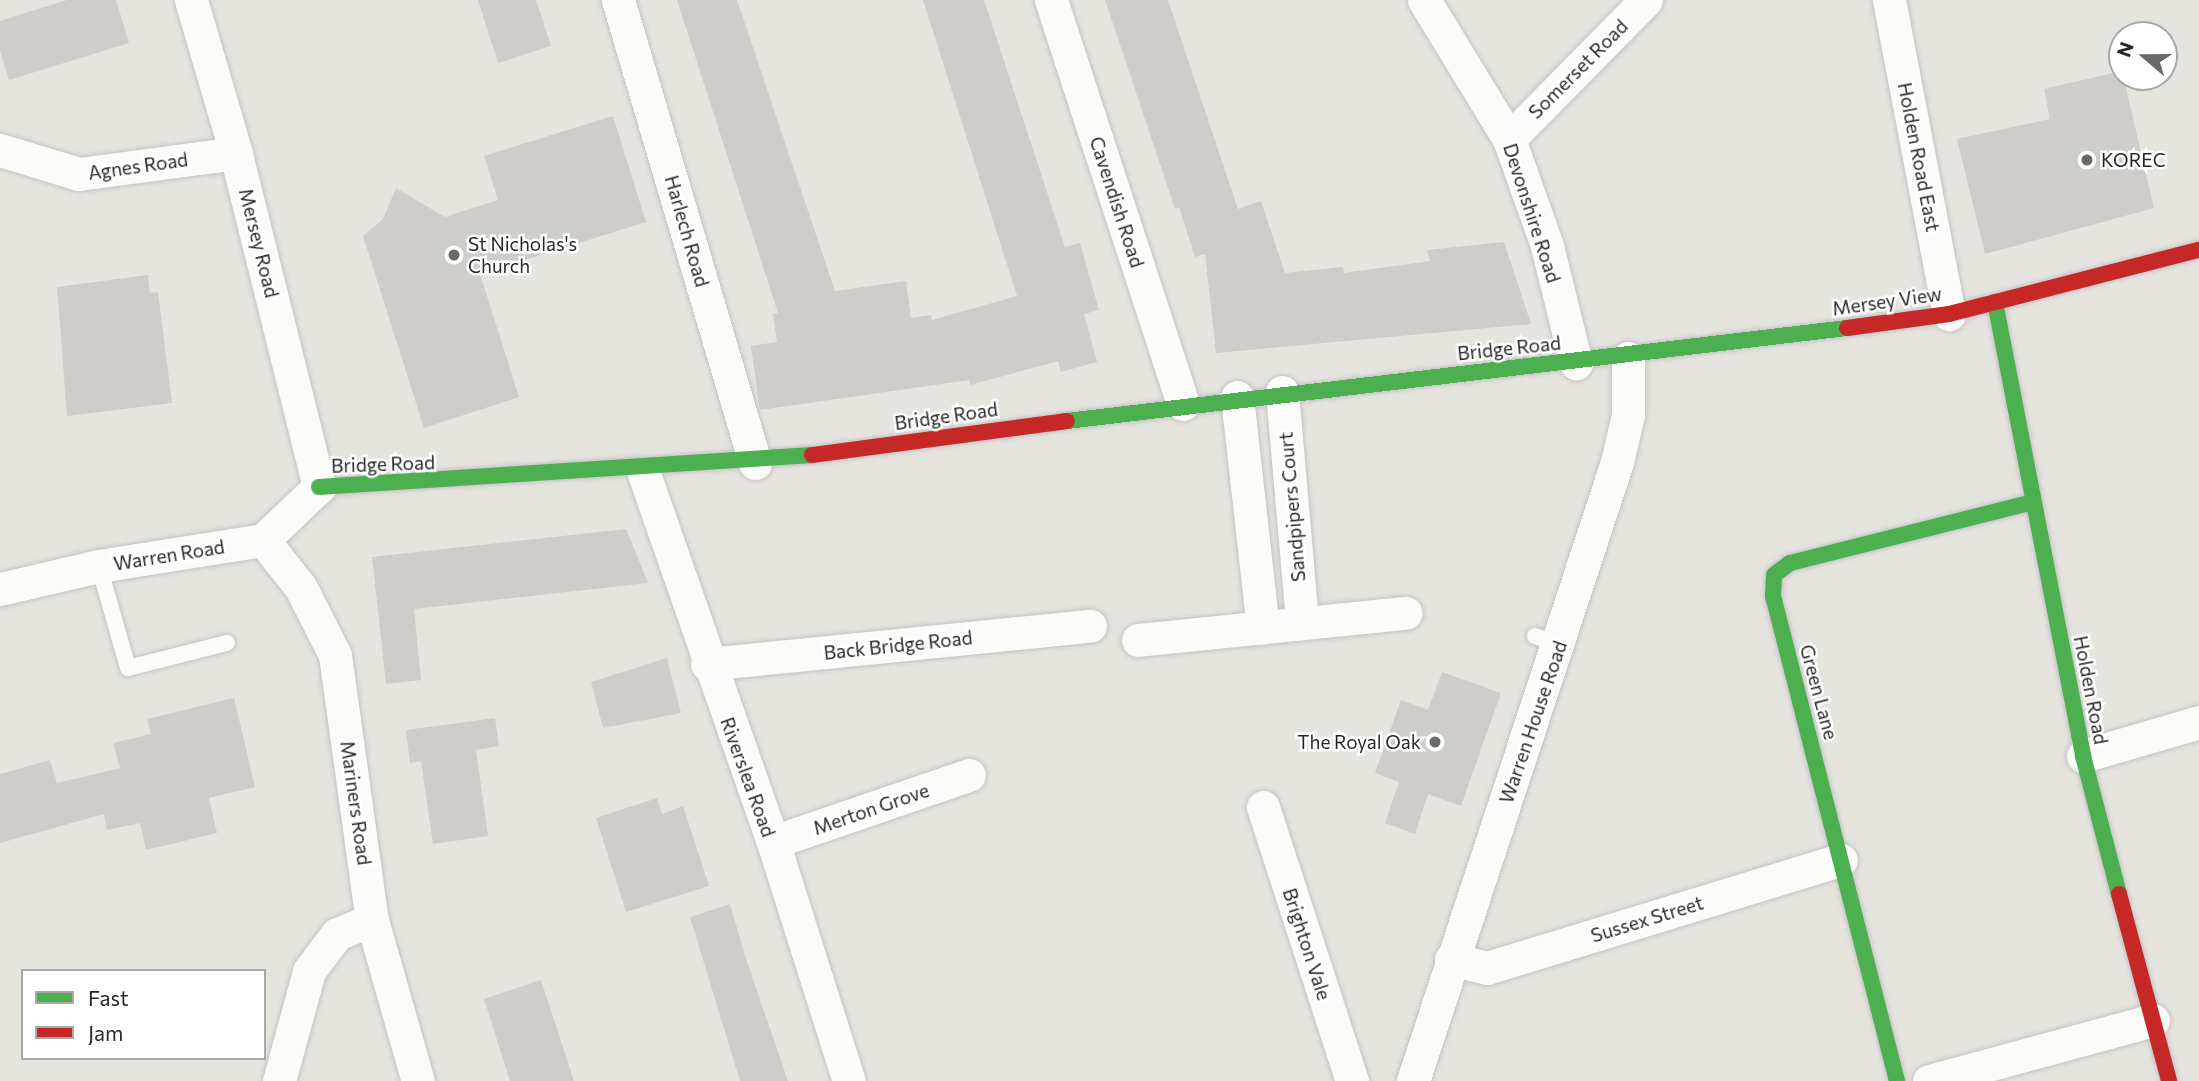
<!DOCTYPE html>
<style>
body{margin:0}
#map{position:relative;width:2199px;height:1081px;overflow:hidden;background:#e6e4de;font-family:Commissioner,sans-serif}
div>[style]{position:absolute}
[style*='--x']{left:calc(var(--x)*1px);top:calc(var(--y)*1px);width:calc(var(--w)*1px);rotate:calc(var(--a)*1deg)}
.building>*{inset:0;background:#cfcdc9}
.roads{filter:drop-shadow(0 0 2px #c4c3c3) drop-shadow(0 0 2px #c4c3c3)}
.lane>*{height:16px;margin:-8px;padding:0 8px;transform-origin:8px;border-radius:8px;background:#fbfbfa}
.street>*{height:33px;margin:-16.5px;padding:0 16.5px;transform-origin:16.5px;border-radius:16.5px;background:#fbfbfa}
.fast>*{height:16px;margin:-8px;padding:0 8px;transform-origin:8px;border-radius:8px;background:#4caf50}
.jam>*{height:16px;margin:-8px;padding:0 8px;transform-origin:8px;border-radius:8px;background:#c62828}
.dots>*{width:19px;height:19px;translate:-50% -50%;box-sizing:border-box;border:4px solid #fff;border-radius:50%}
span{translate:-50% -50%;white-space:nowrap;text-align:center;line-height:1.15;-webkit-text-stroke:5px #fff;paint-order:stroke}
.street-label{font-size:19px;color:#282828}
.poi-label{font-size:19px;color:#282828}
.left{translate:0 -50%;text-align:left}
.right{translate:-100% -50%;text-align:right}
.legend{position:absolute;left:21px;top:969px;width:245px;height:91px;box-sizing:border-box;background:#fff;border:2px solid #a9a9a9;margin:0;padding:9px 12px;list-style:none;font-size:21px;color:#282828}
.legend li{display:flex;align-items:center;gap:14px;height:35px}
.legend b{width:35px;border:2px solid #a9a9a9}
.north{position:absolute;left:2108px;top:21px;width:70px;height:70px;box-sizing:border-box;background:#fff;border:2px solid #a9a9a9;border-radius:50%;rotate:290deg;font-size:19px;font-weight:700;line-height:28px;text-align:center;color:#282828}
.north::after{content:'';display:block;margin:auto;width:24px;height:32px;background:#6a6a68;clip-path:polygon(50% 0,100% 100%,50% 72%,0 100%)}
</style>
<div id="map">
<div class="building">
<i style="clip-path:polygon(67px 0,116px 0,129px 43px,9px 80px,0 50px,0 21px)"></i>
<i style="clip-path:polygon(478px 0,536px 0,551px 46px,498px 63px)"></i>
<i style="clip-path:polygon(677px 0,737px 0,835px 291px,906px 281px,911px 318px,931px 315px,932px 320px,1017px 296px,923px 0,984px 0,1065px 247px,1080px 243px,1099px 310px,1084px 314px,1097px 362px,1061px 372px,1058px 361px,970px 385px,969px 380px,760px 410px,751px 346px,777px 342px,773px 314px,778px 313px)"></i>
<i style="clip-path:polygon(1105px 0,1168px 0,1238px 209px,1261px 201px,1285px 273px,1343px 267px,1344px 273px,1430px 261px,1427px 250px,1504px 242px,1531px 324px,1216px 353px,1205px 254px,1195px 257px,1179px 207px,1175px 209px)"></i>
<i style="clip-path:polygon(2122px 71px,2154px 208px,1985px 254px,1957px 139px,2050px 119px,2044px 89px)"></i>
<i style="clip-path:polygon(613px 116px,646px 222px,480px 274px,519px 397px,424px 428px,363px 236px,383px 219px,396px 188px,445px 217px,498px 200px,484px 156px)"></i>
<i style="clip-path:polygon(148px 275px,150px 293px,158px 292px,172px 403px,67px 416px,57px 287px)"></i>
<i style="clip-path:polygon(626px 529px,648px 583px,414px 609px,421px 680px,386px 684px,372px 557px)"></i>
<i style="clip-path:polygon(667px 658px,681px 713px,603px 728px,591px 682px)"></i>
<i style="clip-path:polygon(1442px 672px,1501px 693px,1461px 806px,1428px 794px,1415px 834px,1385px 823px,1399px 782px,1375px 773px,1401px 700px,1428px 710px)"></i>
<i style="clip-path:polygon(234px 698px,255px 787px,209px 798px,217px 833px,146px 850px,140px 823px,107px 830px,104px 814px,0 843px,0 774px,50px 760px,57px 783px,120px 768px,113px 743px,151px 734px,147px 719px)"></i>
<i style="clip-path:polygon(495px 718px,499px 746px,476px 750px,488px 836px,433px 844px,421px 761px,410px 763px,406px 730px)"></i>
<i style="clip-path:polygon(657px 798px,662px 814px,683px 806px,709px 886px,626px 912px,596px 818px)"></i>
<i style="clip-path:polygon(730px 904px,746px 959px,788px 1081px,740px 1081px,690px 917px)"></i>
<i style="clip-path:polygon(541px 980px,574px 1081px,510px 1081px,484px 999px)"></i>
</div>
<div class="roads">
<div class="lane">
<i style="--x:99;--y:566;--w:106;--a:74.1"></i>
<i style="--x:128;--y:668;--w:102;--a:-14.2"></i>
<i style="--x:1535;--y:636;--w:25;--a:18"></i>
</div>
<div class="street">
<i style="--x:618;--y:0;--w:483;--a:73.5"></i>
<i style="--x:1051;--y:0;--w:425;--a:71.9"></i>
<i style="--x:1424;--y:0;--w:163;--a:58.6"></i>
<i style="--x:1509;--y:139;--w:114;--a:70.4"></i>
<i style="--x:1547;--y:246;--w:121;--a:76.1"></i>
<i style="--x:1889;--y:0;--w:320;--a:79.2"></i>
<i style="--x:1509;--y:139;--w:195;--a:-45.4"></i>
<i style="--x:0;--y:150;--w:83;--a:16.9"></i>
<i style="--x:79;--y:174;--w:158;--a:-7.6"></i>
<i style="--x:1282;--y:392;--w:231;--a:85"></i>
<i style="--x:1237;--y:397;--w:232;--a:83.6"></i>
<i style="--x:644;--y:474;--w:390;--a:70.7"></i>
<i style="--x:773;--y:842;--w:251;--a:72.4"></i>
<i style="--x:263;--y:540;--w:61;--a:51.6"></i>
<i style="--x:301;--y:588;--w:75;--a:63.1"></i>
<i style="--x:335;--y:655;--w:268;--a:82.1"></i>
<i style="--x:372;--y:920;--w:167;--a:74.1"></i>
<i style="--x:0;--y:589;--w:102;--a:-13.1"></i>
<i style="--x:99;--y:566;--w:166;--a:-9"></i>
<i style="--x:263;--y:540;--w:77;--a:-43.4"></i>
<i style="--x:319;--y:487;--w:344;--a:-104"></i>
<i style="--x:236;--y:153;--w:159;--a:-106.4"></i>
<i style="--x:1138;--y:640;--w:269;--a:-5.8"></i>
<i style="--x:707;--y:664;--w:385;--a:-5.7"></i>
<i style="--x:2083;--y:756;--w:121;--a:-16.3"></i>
<i style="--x:1263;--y:807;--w:288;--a:72"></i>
<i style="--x:773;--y:842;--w:207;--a:-18.9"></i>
<i style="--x:1451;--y:959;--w:37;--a:14"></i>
<i style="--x:1487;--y:968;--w:370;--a:-17"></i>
<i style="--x:279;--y:1081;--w:114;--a:-74.7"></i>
<i style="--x:309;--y:971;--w:46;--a:-52.9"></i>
<i style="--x:337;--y:934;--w:38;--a:-22"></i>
<i style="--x:1413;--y:1081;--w:652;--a:-71.76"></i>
<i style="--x:1617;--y:462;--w:48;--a:-76.8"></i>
<i style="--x:1628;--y:415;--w:57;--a:-90"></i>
<i style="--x:1929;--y:1081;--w:232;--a:-15.2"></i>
</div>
<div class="fast">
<i style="--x:1995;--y:302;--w:462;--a:79"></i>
<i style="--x:2083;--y:756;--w:143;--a:75.4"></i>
<i style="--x:1067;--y:421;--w:786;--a:-6.8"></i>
<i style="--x:319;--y:487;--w:494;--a:-3.7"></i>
<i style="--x:1897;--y:1081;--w:501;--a:-104.34"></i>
<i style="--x:1773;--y:596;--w:21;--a:-87"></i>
<i style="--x:1774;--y:575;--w:20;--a:-37"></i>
<i style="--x:1790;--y:563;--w:251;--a:-14.1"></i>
</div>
<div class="jam">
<i style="--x:1847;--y:328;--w:103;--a:-7.8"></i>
<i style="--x:1949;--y:314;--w:258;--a:-14.4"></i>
<i style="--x:812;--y:455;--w:257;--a:-7.6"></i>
<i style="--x:2119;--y:894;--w:194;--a:75"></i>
</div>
</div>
<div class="dots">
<i style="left:2087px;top:160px;background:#6a6a68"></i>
<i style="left:454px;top:255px;background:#6a6a68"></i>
<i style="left:1435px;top:742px;background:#6a6a68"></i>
</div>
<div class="street-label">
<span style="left:1578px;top:69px;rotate:-45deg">Somerset Road</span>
<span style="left:1919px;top:157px;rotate:79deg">Holden Road East</span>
<span style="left:138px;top:166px;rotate:-8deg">Agnes Road</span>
<span style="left:1117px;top:202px;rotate:72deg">Cavendish Road</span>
<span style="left:1532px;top:213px;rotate:72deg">Devonshire Road</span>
<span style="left:687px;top:231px;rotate:74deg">Harlech Road</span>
<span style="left:259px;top:243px;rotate:76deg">Mersey Road</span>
<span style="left:1887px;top:301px;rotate:-8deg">Mersey View</span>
<span style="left:1509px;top:348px;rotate:-6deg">Bridge Road</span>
<span style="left:946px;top:416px;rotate:-8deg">Bridge Road</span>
<span style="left:383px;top:464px;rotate:-2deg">Bridge Road</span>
<span style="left:1292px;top:507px;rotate:-95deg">Sandpipers Court</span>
<span style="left:169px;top:555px;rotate:-9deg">Warren Road</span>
<span style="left:898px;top:645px;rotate:-6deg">Back Bridge Road</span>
<span style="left:2091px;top:690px;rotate:79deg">Holden Road</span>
<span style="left:1819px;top:692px;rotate:75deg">Green Lane</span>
<span style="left:1533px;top:722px;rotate:-71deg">Warren House Road</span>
<span style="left:748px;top:777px;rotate:70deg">Riverslea Road</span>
<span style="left:356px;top:803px;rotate:82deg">Mariners Road</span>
<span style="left:871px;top:809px;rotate:-19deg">Merton Grove</span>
<span style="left:1647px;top:919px;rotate:-17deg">Sussex Street</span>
<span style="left:1307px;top:944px;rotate:72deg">Brighton Vale</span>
</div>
<div class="poi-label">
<span class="left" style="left:2101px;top:160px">KOREC</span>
<span class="left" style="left:468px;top:255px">St Nicholas's<br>Church</span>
<span class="right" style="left:1421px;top:742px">The Royal Oak</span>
</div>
<ul class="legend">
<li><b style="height:9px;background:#4caf50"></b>Fast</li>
<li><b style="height:9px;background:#c62828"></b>Jam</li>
</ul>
<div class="north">N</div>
</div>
